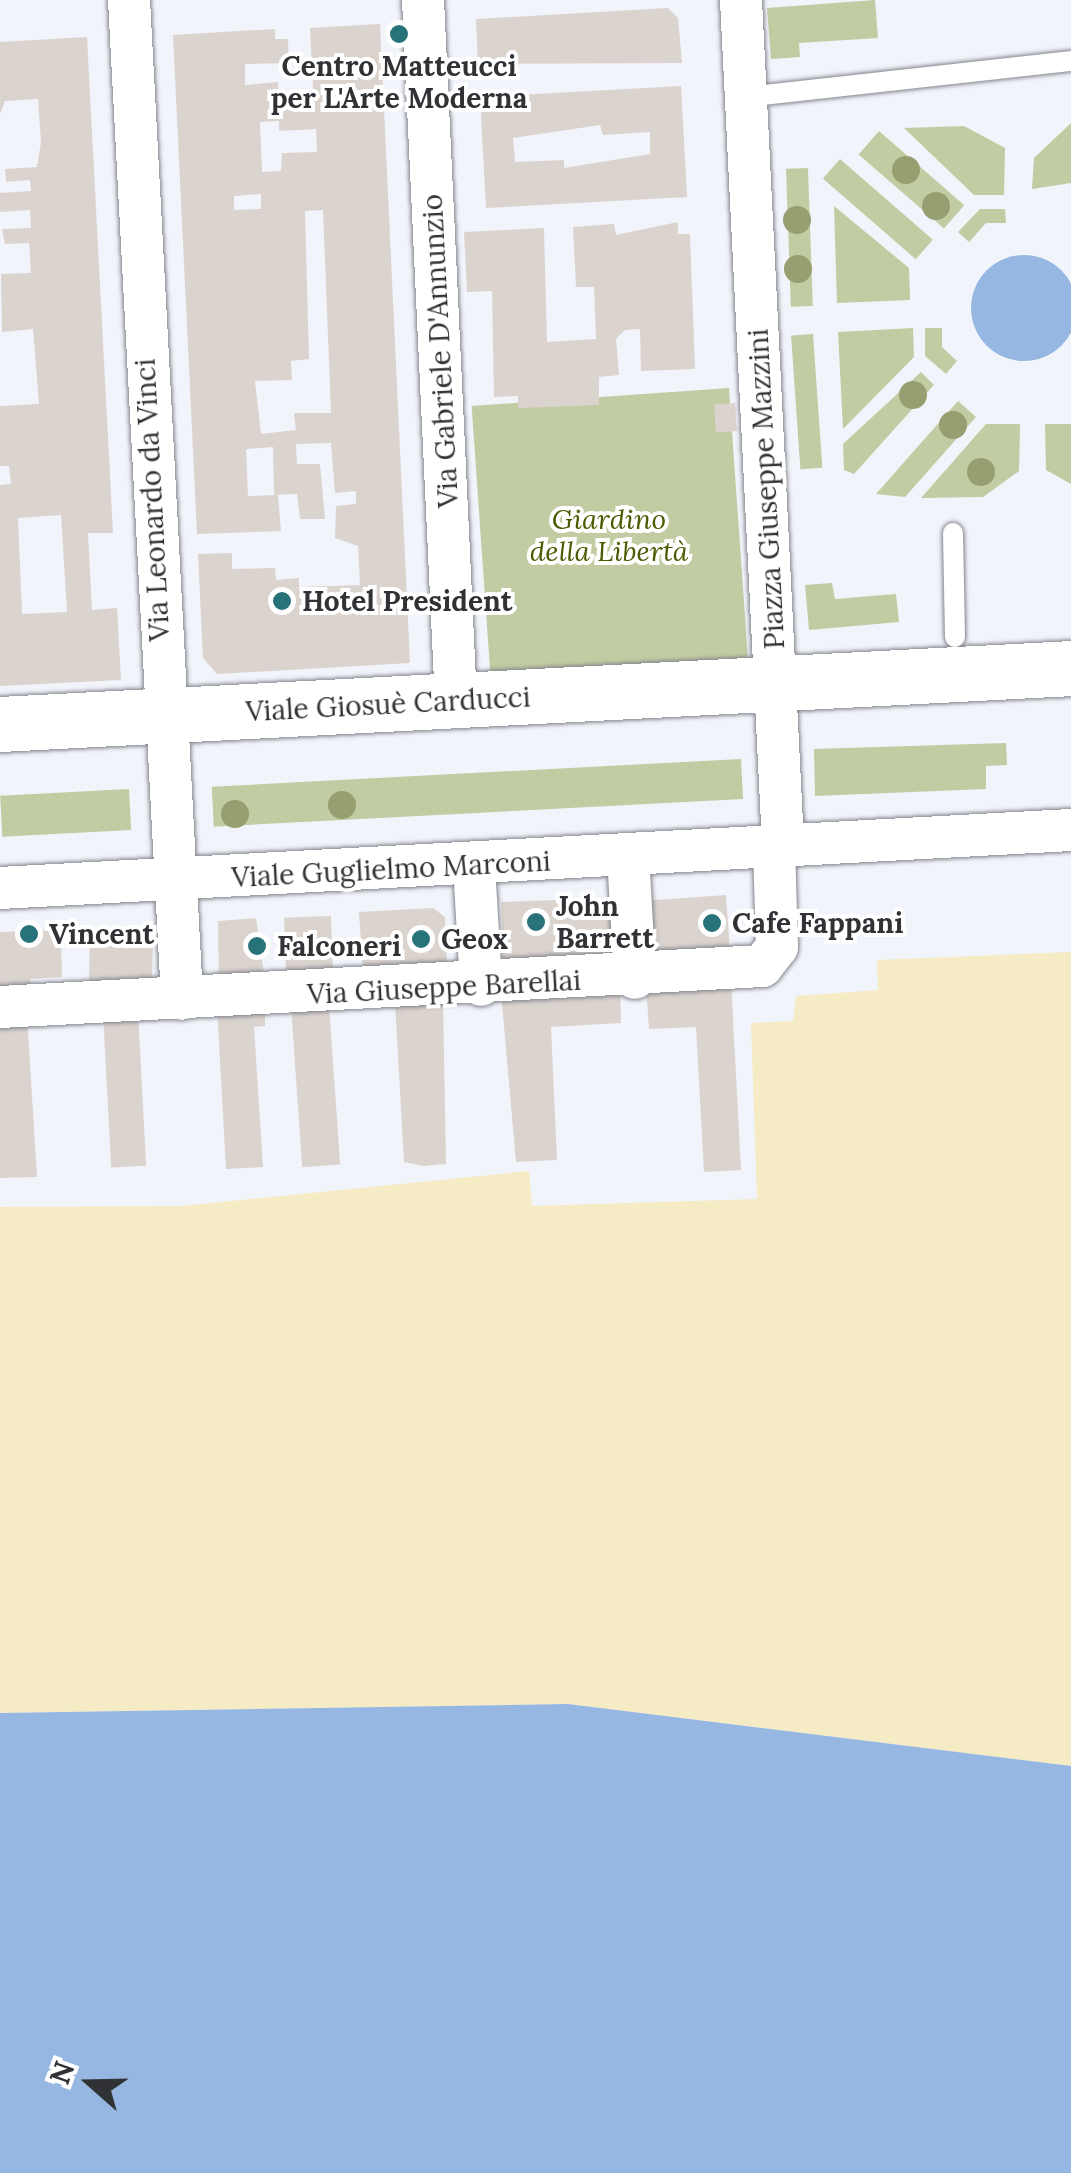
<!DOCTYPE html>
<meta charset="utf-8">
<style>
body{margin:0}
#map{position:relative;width:1071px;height:2173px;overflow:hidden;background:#f2f4fb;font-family:Lora,serif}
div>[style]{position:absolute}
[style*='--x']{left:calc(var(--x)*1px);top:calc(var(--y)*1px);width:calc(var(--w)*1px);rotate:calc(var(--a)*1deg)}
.green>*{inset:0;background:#c2cca2;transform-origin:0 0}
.sand>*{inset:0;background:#f5ebc5}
.water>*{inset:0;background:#97b7e3}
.round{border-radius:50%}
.building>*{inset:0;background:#dad3ce;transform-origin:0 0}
.roads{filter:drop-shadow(0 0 2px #84868d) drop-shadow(0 0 2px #84868d)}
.lane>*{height:20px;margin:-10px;padding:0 10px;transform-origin:10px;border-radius:10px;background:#fff}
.street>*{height:42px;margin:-21px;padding:0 21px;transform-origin:21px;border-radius:21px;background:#fff}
.secondary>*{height:55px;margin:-27.5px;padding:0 27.5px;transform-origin:27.5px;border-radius:27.5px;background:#fff}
.trees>*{width:28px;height:28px;margin:-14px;border-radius:50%;background:#979f71}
.dots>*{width:28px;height:28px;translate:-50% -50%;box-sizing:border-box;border:5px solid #fff;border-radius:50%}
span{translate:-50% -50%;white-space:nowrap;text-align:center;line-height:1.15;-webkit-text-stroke:8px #fff;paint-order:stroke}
.poi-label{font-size:28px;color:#313235;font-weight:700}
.left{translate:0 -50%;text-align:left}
.street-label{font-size:28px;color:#313235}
.park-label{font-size:28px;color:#4d5900;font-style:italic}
.north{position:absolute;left:40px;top:2033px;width:100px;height:100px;-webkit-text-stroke:8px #fff;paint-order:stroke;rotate:290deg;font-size:28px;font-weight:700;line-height:40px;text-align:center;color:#313235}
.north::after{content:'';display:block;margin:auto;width:35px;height:45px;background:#313235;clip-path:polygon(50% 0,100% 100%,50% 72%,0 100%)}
</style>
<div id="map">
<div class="green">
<i style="clip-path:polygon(875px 0,878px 38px,799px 43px,800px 57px,771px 59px,767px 8px)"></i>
<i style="clip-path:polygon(1071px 123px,1071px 183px,1032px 189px,1034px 158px)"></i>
<i style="clip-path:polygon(964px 126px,1005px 148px,1004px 195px,974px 195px,904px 128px)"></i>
<i style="left:879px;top:131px;width:113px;height:31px;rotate:41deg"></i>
<i style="left:840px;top:159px;width:123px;height:26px;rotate:41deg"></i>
<i style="left:808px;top:168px;width:138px;height:22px;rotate:88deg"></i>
<i style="clip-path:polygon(834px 206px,909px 268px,910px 300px,837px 303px)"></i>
<i style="clip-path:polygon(980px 209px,1005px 209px,1006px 223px,986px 223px,969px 242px,958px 232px)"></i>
<i style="clip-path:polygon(913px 328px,914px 357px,843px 429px,838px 332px)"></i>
<i style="clip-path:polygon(925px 328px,942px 328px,942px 347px,957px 361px,946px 374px,925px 356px)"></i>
<i style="left:813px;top:334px;width:134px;height:22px;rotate:86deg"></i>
<i style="clip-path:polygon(921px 372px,934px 385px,854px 474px,844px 470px,843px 444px)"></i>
<i style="left:729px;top:388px;width:273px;height:258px;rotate:86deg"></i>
<i style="clip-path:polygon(958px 401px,976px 417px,905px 497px,876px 494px)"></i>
<i style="clip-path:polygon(986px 424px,1020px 424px,1019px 471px,983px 497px,921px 498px)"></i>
<i style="clip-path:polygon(1045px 424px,1071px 424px,1071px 484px,1046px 470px)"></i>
<i style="clip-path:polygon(832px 583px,835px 599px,896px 594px,899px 622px,809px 630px,805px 585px)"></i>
<i style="clip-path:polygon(1006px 743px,1007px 765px,986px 766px,986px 789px,815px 796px,814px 749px)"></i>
<i style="left:741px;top:759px;width:40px;height:530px;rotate:87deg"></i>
<i style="left:129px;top:789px;width:41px;height:129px;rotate:87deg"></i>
</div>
<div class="sand">
<i style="clip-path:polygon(1071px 952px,1071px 1766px,568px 1704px,0 1713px,0 1207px,181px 1206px,529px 1171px,532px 1206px,757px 1199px,751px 1023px,793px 1021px,796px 996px,878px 990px,877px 960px)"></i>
</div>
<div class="water">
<i class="round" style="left:971px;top:255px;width:106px;height:106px"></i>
<i style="clip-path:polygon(568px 1704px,1071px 1766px,1071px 2173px,0 2173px,0 1713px)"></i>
</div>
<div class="building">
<i style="clip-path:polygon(668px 8px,678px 18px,682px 63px,478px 64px,476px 19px)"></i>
<i style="clip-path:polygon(evenodd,380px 24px,410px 663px,217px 674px,203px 658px,198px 554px,232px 553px,232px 569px,275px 568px,276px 580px,299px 578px,299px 587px,360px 585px,358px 546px,335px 538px,336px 506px,356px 504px,356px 491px,335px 493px,331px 443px,296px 444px,297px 464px,320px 464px,325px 519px,300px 519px,297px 494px,274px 495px,273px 447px,246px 449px,248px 496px,278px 495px,281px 531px,197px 534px,173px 35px,275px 29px,275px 39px,288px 39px,289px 63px,245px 64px,245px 85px,278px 82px,278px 110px,314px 107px,310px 28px,380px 24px,279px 121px,279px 131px,316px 129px,317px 152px,282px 153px,281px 171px,262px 172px,260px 122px,279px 121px,380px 24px,261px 194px,261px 209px,234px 210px,234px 196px,261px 194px,380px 24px,323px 210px,331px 413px,294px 413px,296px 430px,261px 434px,255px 381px,292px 380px,291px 361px,309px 359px,305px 211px,323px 210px)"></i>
<i style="clip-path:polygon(evenodd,87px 37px,113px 533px,88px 533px,92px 610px,117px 608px,121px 680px,0 686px,0 485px,11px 484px,9px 466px,0 466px,0 406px,39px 404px,33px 329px,2px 332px,1px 274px,31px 273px,29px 243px,5px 244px,2px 229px,31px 228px,30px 210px,0 212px,0 193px,31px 191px,30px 180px,6px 182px,5px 169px,37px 167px,41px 142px,38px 99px,5px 101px,0 114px,0 42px,87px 37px,61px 515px,67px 612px,22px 614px,18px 518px,61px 515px)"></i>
<i style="clip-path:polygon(evenodd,681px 86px,687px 197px,486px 208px,480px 97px,681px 86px,600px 125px,603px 135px,650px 132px,650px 154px,564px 168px,564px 160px,515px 162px,513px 138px,600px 125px)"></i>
<i style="clip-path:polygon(678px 222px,678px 234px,690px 234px,695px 369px,641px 371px,640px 329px,625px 330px,616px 339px,619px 375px,599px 377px,599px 405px,518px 408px,518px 396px,494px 397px,492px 291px,467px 292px,464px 232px,544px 228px,547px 342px,596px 339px,594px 287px,576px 287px,573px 227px,614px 224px,616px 235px)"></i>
<i style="left:735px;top:403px;width:28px;height:21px;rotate:86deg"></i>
<i style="left:726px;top:895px;width:68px;height:85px;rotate:86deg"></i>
<i style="left:617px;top:898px;width:72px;height:116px;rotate:88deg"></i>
<i style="clip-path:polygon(433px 908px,445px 917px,447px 969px,364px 983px,359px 912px)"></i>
<i style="left:331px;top:916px;width:68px;height:47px;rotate:88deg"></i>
<i style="clip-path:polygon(256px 918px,266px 987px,219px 990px,218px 921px)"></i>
<i style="left:90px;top:928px;width:63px;height:69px;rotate:1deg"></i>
<i style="clip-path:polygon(49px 930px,61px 937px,62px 977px,30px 979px,31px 1000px,0 1002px,0 932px)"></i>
<i style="clip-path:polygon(731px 980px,741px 1170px,704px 1172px,696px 1027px,649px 1029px,646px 985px)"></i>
<i style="clip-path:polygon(620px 986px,621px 1023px,551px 1027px,557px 1160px,516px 1162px,501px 992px)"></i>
<i style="clip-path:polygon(443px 999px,446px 1164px,424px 1166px,404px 1162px,395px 1002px)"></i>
<i style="clip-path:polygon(265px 1004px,265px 1026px,254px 1027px,263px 1167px,226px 1169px,217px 1007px)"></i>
<i style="left:329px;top:1005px;width:160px;height:38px;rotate:86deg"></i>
<i style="left:138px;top:1011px;width:155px;height:35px;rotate:87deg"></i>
<i style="clip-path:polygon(27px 1016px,37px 1177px,0 1178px,0 1018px)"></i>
</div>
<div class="roads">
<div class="lane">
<i style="--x:745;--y:97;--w:328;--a:-6.3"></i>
<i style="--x:953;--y:533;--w:104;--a:88.9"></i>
</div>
<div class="street">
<i style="--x:129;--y:0;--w:1000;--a:86.96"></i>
<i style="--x:423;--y:0;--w:703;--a:87.31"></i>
<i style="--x:741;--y:0;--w:845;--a:87.15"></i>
<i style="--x:628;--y:854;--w:124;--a:86.8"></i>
<i style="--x:474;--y:866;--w:119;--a:86.6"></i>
<i style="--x:0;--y:888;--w:1073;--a:-3.1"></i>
<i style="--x:0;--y:1007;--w:763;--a:-3.08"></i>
<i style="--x:762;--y:966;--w:24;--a:-52"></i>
<i style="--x:777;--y:947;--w:102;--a:-91.7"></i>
</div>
<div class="secondary">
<i style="--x:0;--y:724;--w:1072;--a:-2.99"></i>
</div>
</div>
<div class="trees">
<i style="left:906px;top:170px"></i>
<i style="left:936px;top:206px"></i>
<i style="left:797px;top:220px"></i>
<i style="left:798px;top:269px"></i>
<i style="left:913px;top:395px"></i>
<i style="left:953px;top:425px"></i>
<i style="left:981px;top:472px"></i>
<i style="left:342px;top:805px"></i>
<i style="left:235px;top:814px"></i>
</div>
<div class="dots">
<i style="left:399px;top:34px;background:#287279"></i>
<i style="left:282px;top:601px;background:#287279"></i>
<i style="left:536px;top:922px;background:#287279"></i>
<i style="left:712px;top:923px;background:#287279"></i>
<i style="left:29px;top:934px;background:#287279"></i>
<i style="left:421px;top:939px;background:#287279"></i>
<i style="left:257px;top:946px;background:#287279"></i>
</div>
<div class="poi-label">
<span style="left:399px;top:82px">Centro Matteucci<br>per L'Arte Moderna</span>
<span class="left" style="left:302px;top:601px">Hotel President</span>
<span class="left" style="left:556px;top:922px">John<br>Barrett</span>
<span class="left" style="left:732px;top:923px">Cafe Fappani</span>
<span class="left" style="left:49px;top:934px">Vincent</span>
<span class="left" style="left:441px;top:939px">Geox</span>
<span class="left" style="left:277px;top:946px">Falconeri</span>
</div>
<div class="street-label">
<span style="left:440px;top:351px;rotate:-93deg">Via Gabriele D'Annunzio</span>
<span style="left:766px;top:489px;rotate:-93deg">Piazza Giuseppe Mazzini</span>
<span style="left:152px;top:500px;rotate:-93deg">Via Leonardo da Vinci</span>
<span style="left:388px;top:704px;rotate:-3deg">Viale Giosuè Carducci</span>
<span style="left:391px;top:869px;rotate:-3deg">Viale Guglielmo Marconi</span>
<span style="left:444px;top:987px;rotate:-3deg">Via Giuseppe Barellai</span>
</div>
<div class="park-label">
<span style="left:609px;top:535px">Giardino<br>della Libertà</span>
</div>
<div class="north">N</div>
</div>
